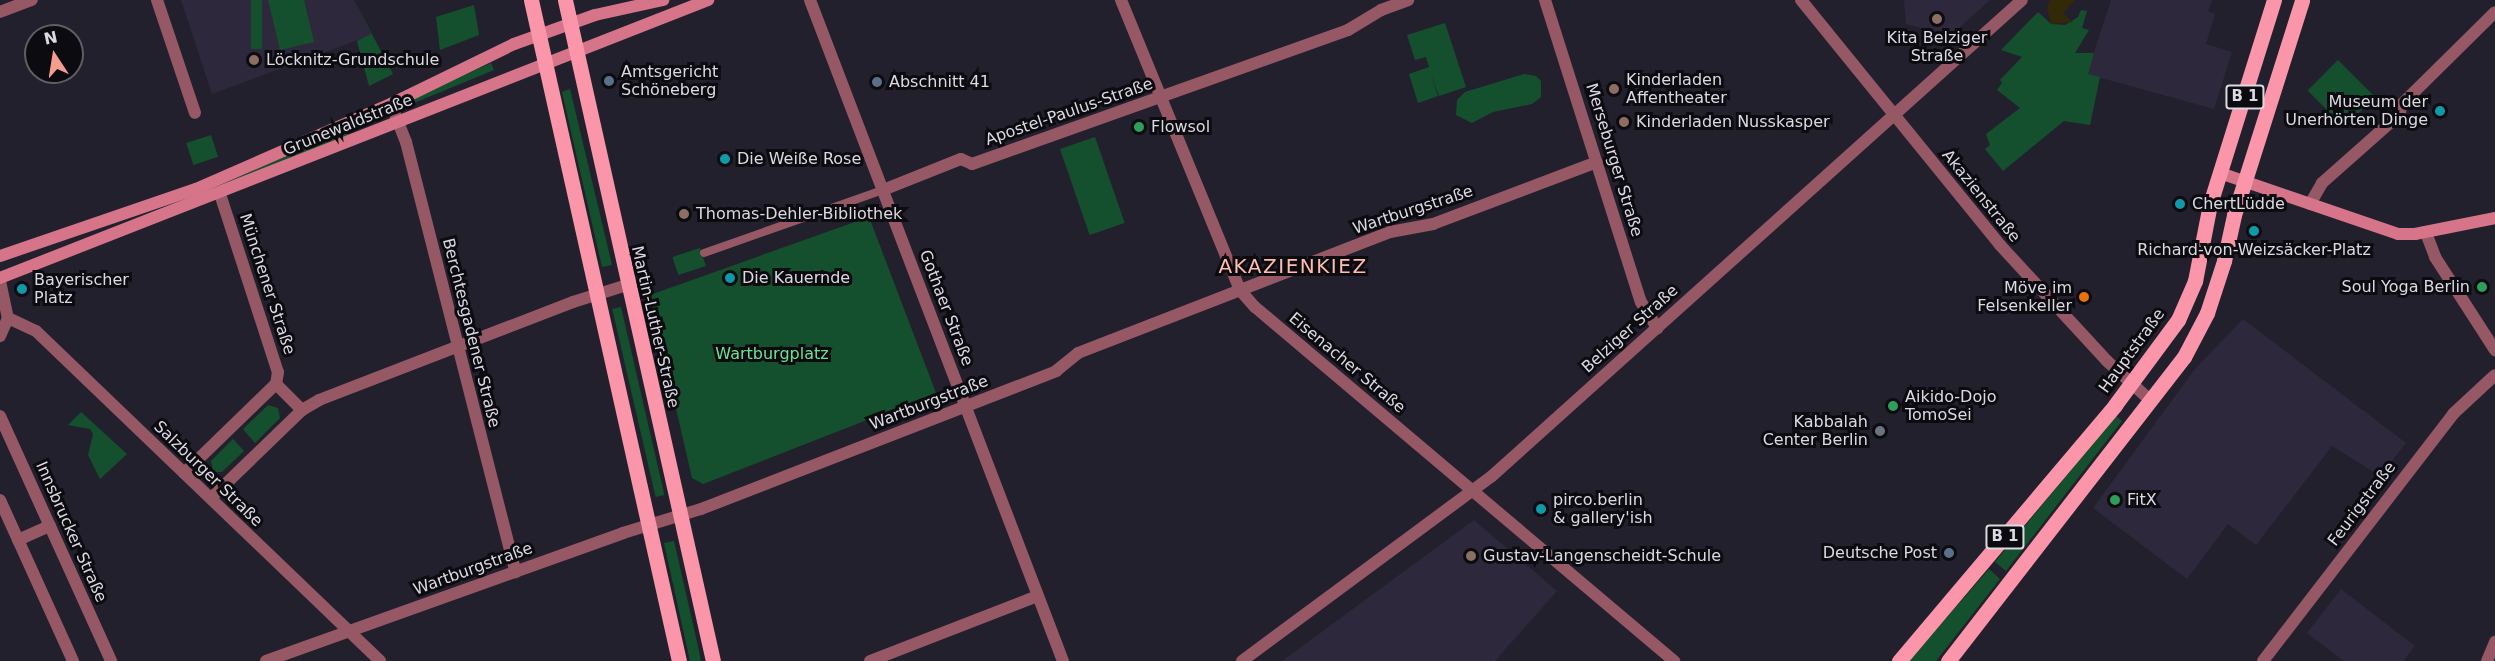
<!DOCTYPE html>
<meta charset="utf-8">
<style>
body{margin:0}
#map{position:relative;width:2495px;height:661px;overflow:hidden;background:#23202d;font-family:"DejaVu Sans",sans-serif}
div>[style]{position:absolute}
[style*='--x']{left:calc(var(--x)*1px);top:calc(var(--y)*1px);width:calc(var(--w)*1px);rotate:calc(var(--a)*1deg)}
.built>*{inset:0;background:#2d283b}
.green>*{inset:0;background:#15502e;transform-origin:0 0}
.sand>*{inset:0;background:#312908}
.pedestrian>*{height:8px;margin:-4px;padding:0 4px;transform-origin:4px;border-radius:4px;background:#955864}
.minor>*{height:12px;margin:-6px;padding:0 6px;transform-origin:6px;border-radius:6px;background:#955864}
.secondary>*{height:12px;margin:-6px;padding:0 6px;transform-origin:6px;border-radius:6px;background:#d6748a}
.primary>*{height:15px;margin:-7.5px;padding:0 7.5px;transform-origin:7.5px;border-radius:7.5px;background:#fb95aa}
.dots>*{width:16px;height:16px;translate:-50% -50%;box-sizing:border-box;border:3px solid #0c0b10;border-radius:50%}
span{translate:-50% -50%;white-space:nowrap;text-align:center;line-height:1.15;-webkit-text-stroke:6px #0c0b10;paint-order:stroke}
.shield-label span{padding:2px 4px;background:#0c0b10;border:2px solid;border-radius:4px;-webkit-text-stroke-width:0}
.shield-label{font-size:15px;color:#dbdae3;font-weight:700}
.poi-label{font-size:16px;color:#dbdae3}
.left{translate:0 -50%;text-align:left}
.right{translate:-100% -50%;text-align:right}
.street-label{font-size:16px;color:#dbdae3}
.park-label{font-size:16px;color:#6be397}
.quarter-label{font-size:20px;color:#ffbcb0;letter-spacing:1.5px}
.north{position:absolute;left:24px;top:24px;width:60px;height:60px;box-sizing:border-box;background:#0c0b10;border:2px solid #5f5e64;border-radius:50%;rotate:348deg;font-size:16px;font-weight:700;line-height:24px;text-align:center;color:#dbdae3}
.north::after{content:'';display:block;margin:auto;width:21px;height:27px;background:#f59d8e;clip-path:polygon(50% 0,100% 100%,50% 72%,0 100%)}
</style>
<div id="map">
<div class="built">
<i style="clip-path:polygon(181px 0,354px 0,371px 35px,212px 94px)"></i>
<i style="clip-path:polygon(1904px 0,1990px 0,1950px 36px,1906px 24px)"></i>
<i style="clip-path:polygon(2111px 0,2212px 0,2208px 11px,2215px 14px,2206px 44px,2232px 52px,2214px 109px,2087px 74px)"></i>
<i style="clip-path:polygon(2243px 319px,2406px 443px,2380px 476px,2332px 446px,2256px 545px,2228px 524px,2187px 579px,2093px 508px,2195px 369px)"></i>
<i style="clip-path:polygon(1474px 520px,1557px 591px,1495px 661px,1282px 661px)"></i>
<i style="clip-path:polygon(2341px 589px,2415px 646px,2403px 661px,2344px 661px,2307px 633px)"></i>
</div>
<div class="green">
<i style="left:251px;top:0;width:11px;height:49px"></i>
<i style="clip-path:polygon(268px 0,304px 0,314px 42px,280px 50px)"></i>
<i style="clip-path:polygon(354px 0,393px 74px,369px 86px,357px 41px,371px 34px)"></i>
<i style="clip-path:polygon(474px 5px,479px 35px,440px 50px,436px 17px)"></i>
<i style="clip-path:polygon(2081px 10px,2087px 11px,2082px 28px,2089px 30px,2075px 53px,2094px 53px,2088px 74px,2100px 77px,2090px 125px,2064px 121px,2003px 171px,1985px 149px,1990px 145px,1986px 134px,2020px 108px,1997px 90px,2002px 83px,2000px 80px,2022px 57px,2001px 50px,2038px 12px,2051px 24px,2065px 25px,2078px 17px)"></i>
<i style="clip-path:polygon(1445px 23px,1466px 87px,1439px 96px,1431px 74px,1438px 96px,1418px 103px,1409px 74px,1429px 67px,1426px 57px,1415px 60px,1407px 35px)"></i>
<i style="left:2338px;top:60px;width:52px;height:43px;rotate:45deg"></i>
<i style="clip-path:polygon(491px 63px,494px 70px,409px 105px,407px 101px)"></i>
<i style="clip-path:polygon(1524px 74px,1536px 76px,1541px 81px,1541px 97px,1532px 104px,1493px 112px,1472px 123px,1456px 115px,1457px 100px,1465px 92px)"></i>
<i style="clip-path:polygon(570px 89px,612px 265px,602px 267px,562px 92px)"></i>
<i style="clip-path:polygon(346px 129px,349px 135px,205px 192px)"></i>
<i style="left:211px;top:135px;width:23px;height:26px;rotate:72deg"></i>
<i style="left:1095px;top:137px;width:91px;height:37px;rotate:71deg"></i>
<i style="clip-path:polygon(869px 217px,936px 393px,703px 484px,692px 478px,650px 295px)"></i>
<i style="left:700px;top:248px;width:19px;height:29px;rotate:72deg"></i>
<i style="left:621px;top:307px;width:193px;height:9px;rotate:77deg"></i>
<i style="clip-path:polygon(268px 405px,278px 408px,280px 418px,255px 443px,243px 429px)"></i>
<i style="clip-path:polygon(81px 412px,127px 454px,100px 479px,88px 455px,93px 434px,90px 429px,68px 425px)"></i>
<i style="clip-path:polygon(2116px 416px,2122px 421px,2006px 571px,1995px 562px)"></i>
<i style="clip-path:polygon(233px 439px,244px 451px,222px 472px,213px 472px,211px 461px)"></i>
<i style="clip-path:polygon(674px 541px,697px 642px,701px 661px,690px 661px,664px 543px)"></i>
<i style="clip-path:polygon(1989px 569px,2000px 579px,1936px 661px,1909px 661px)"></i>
</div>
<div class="sand">
<i style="clip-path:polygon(2050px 0,2075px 0,2063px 13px,2073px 22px,2051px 24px,2047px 8px)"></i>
</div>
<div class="pedestrian">
<i style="--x:704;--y:253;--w:190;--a:-19.4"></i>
</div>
<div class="minor">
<i style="--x:157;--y:0;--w:119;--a:71.4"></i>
<i style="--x:810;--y:0;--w:708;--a:69.06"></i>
<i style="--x:1121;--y:0;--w:313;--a:67.7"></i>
<i style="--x:1240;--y:290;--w:23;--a:49"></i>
<i style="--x:1255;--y:307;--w:549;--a:40.19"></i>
<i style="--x:1545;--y:0;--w:317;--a:72.4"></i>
<i style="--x:1641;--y:302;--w:31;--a:58"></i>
<i style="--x:1801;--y:0;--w:316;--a:50.9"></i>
<i style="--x:2000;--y:245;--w:158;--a:47.3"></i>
<i style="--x:2107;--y:361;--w:58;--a:42.2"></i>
<i style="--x:0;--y:12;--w:34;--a:-21"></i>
<i style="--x:391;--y:104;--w:41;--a:68.5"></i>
<i style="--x:406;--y:142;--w:444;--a:75.7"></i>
<i style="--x:883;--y:190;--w:84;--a:-21.7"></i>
<i style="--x:961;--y:159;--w:12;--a:24"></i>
<i style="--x:972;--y:164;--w:399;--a:-19.6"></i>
<i style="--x:1348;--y:30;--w:39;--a:-31"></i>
<i style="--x:1381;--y:10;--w:29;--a:-20"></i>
<i style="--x:220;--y:194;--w:187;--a:72"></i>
<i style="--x:278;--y:372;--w:12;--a:99"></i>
<i style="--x:2310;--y:204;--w:24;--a:-60"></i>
<i style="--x:2322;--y:183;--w:104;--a:-41.5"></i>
<i style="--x:2400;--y:114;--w:9;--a:-84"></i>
<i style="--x:2401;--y:105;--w:132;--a:-44.7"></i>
<i style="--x:2426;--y:233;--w:26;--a:69"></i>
<i style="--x:2435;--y:257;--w:111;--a:57.2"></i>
<i style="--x:0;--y:281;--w:38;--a:78"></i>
<i style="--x:8;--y:318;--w:20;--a:114"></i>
<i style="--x:8;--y:318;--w:31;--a:25"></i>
<i style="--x:36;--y:331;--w:477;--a:43.8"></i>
<i style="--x:276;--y:384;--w:37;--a:45"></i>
<i style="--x:0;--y:416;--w:269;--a:65.6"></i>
<i style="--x:184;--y:473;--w:128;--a:-44.1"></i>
<i style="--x:211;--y:498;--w:127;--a:-44"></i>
<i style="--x:302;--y:410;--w:20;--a:-30"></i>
<i style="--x:319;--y:400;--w:272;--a:-21.1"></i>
<i style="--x:573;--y:302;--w:57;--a:-17.5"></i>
<i style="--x:0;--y:500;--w:177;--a:65.6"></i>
<i style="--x:18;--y:540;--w:35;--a:-24"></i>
<i style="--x:266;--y:661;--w:379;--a:-19.7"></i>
<i style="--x:623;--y:533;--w:82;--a:-17.1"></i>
<i style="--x:701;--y:509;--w:381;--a:-21.2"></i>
<i style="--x:1056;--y:371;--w:28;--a:-39"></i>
<i style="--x:1078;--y:353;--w:335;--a:-21.2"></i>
<i style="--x:1390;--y:232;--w:44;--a:-10.5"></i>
<i style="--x:1433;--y:224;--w:175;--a:-20.7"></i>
<i style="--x:870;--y:661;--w:180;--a:-21.2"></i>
<i style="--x:1242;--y:661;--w:311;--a:-36.5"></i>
<i style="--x:1492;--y:476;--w:712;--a:-41.93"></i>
<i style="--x:2263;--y:661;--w:312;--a:-52.4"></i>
<i style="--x:2453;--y:414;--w:57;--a:-42.9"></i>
<i style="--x:2487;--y:661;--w:21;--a:-67"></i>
</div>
<div class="secondary">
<i style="--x:2220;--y:173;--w:188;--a:18.9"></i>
<i style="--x:2398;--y:234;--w:17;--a:0"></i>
<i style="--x:2415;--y:234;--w:82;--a:-11.3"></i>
<i style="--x:0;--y:256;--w:207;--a:-18.9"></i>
<i style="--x:196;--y:189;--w:213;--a:-23.6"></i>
<i style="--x:391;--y:104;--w:137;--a:-26"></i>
<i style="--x:514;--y:44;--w:86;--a:-19.7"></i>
<i style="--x:595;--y:15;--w:70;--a:-12.4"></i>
<i style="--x:0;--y:278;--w:761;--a:-21.44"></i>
</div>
<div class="primary">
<i style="--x:531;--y:0;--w:677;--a:77.38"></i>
<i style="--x:565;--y:0;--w:677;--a:77.38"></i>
<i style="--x:1899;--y:661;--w:335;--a:-49.8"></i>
<i style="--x:2115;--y:405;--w:106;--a:-53.5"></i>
<i style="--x:2178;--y:320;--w:43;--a:-66.4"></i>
<i style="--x:2195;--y:281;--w:78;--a:-79"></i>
<i style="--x:2210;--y:204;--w:214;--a:-72.6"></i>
<i style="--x:1948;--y:661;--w:385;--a:-52.2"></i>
<i style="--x:2184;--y:357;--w:50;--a:-62.4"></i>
<i style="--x:2207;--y:313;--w:55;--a:-71.9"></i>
<i style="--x:2224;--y:261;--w:47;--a:-77.7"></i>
<i style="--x:2234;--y:215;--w:225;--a:-72.4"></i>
</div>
<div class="dots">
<i style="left:1937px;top:19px;background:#8d6e63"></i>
<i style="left:254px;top:60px;background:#8d6e63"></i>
<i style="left:609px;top:81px;background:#5c6f8a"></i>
<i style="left:877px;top:82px;background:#5c6f8a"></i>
<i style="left:1614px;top:89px;background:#8d6e63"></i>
<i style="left:2440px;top:111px;background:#0f9aa8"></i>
<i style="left:1624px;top:122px;background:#8d6e63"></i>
<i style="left:1139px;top:127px;background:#2e9e5b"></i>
<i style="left:725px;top:159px;background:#0f9aa8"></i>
<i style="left:2180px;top:204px;background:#0f9aa8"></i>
<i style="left:684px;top:214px;background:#8d6e63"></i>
<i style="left:2254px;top:231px;background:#0f9aa8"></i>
<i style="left:730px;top:278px;background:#0f9aa8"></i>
<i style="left:2482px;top:287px;background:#2e9e5b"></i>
<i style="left:22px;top:289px;background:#0f9aa8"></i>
<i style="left:2084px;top:297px;background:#e8710a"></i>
<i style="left:1893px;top:406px;background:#2e9e5b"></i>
<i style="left:1880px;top:431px;background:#6b7280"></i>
<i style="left:2115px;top:500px;background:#2e9e5b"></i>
<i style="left:1541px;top:509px;background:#0f9aa8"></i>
<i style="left:1949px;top:553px;background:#5c6f8a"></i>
<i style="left:1471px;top:556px;background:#8d6e63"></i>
</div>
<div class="shield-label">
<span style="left:2245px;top:97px">B 1</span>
<span style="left:2005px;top:537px">B 1</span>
</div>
<div class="poi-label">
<span style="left:1937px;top:47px">Kita Belziger<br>Straße</span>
<span class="left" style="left:266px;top:60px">Löcknitz-Grundschule</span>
<span class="left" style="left:621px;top:81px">Amtsgericht<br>Schöneberg</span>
<span class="left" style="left:1626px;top:89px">Kinderladen<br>Affentheater</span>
<span class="left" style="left:889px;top:82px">Abschnitt 41</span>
<span class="right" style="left:2428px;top:111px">Museum der<br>Unerhörten Dinge</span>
<span class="left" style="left:1636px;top:122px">Kinderladen Nusskasper</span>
<span class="left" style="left:1151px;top:127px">Flowsol</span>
<span class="left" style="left:737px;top:159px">Die Weiße Rose</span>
<span class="left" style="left:2192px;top:204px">ChertLüdde</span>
<span class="left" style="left:696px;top:214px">Thomas-Dehler-Bibliothek</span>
<span style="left:2254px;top:250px">Richard-von-Weizsäcker-Platz</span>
<span class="left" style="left:742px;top:278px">Die Kauernde</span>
<span class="left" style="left:34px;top:289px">Bayerischer<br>Platz</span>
<span class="right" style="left:2470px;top:287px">Soul Yoga Berlin</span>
<span class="right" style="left:2072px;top:297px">Möve im<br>Felsenkeller</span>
<span class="left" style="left:1905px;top:406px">Aikido-Dojo<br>TomoSei</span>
<span class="right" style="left:1868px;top:431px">Kabbalah<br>Center Berlin</span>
<span class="left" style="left:1553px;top:509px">pirco.berlin<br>&amp; gallery'ish</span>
<span class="left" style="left:2127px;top:500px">FitX</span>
<span class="right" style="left:1937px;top:553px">Deutsche Post</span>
<span class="left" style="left:1483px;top:556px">Gustav-Langenscheidt-Schule</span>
</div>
<div class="street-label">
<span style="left:1069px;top:112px;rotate:-19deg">Apostel-Paulus-Straße</span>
<span style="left:348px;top:125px;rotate:-22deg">Grunewaldstraße</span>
<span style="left:1614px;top:160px;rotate:73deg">Merseburger Straße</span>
<span style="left:1981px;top:196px;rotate:51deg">Akazienstraße</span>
<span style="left:1413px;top:210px;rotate:-18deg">Wartburgstraße</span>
<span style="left:267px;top:284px;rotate:72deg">Münchener Straße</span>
<span style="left:946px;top:308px;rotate:69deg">Gothaer Straße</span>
<span style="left:655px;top:327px;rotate:77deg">Martin-Luther-Straße</span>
<span style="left:1630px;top:329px;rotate:-42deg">Belziger Straße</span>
<span style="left:471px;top:333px;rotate:76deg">Berchtesgadener Straße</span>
<span style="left:2132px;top:351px;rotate:-54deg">Hauptstraße</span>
<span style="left:1347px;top:363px;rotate:40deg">Eisenacher Straße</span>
<span style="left:929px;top:403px;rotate:-21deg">Wartburgstraße</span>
<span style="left:208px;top:474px;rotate:44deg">Salzburger Straße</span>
<span style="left:2362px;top:504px;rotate:-53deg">Feurigstraße</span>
<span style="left:71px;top:532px;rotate:66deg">Innsbrucker Straße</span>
<span style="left:473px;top:569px;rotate:-20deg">Wartburgstraße</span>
</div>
<div class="park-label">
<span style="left:772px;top:354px">Wartburgplatz</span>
</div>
<div class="quarter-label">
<span style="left:1293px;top:266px">AKAZIENKIEZ</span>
</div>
<div class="north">N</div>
</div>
